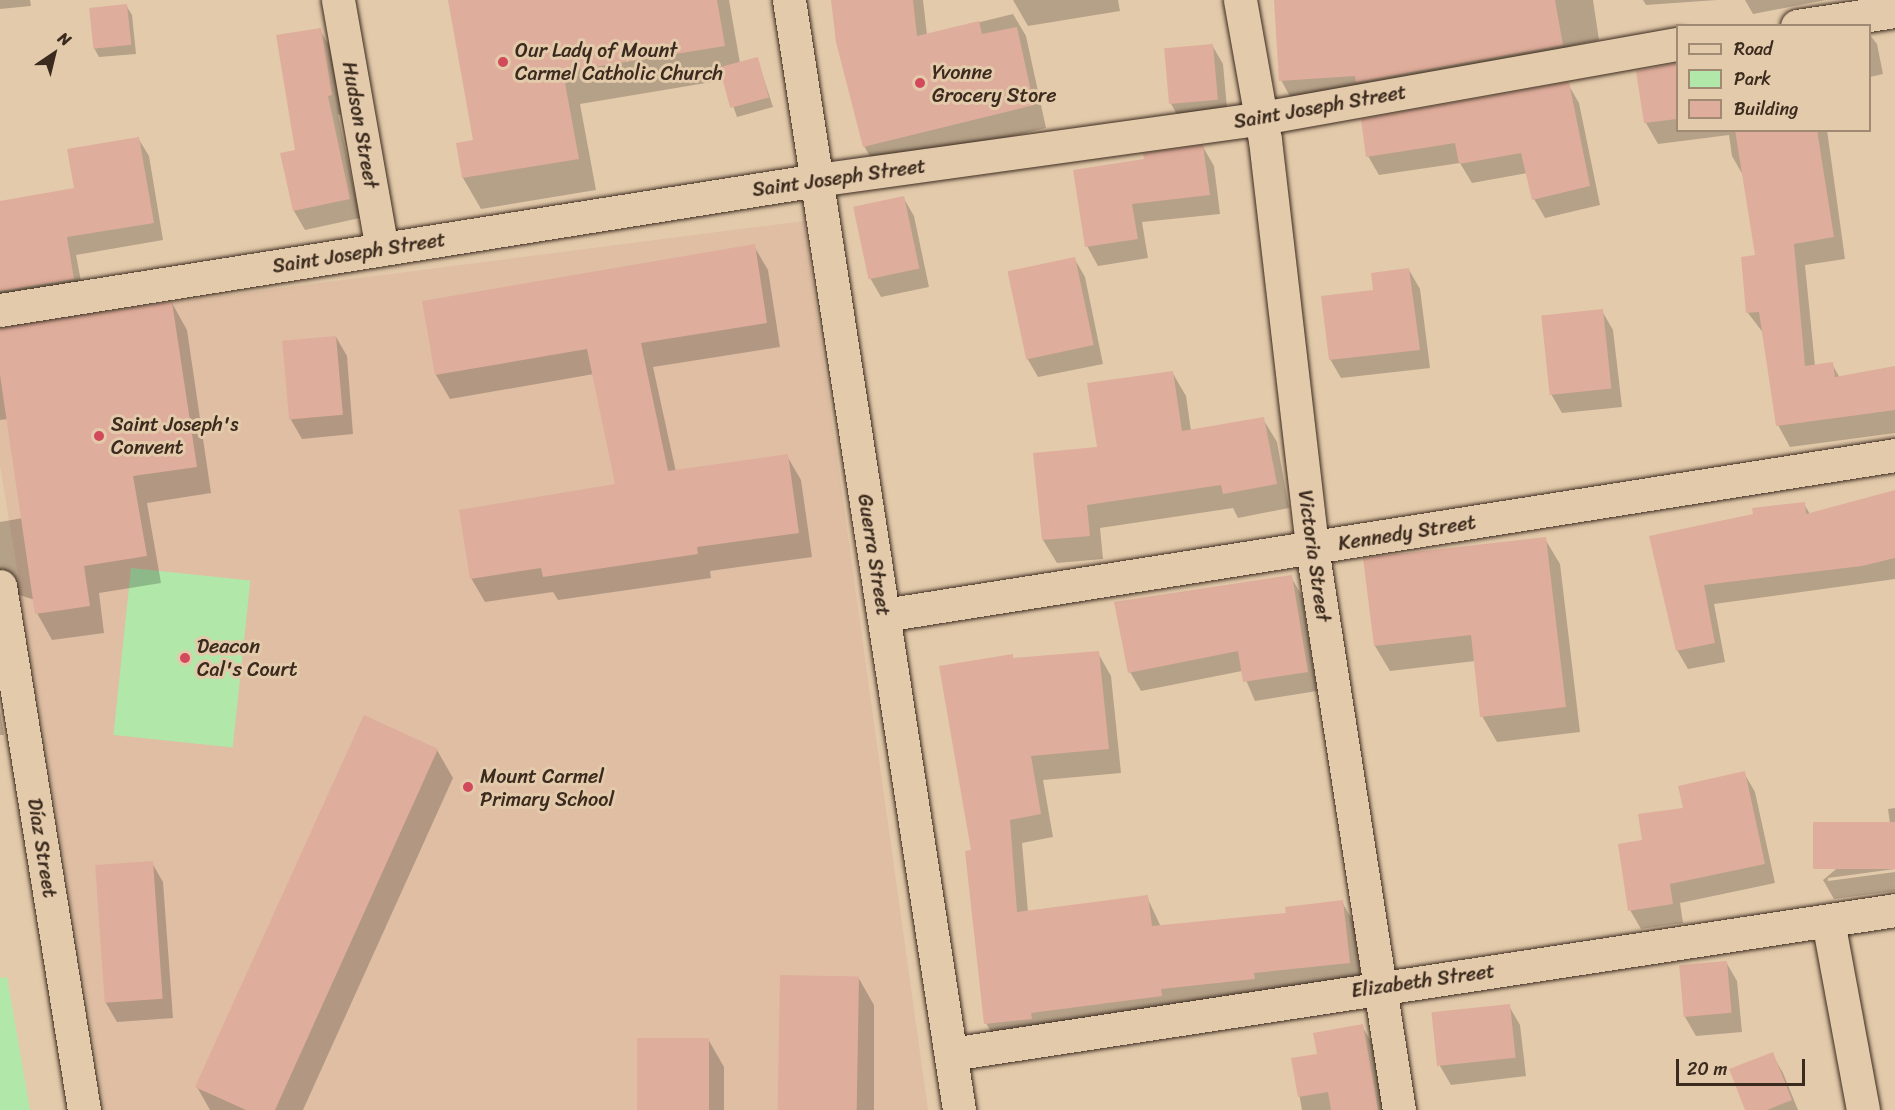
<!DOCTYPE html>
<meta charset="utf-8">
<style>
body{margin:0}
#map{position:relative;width:1895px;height:1110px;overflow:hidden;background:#e3caab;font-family:Sriracha,sans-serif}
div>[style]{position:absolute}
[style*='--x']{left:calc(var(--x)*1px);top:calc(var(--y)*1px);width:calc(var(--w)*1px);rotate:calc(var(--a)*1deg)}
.built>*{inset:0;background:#dfbea3}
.green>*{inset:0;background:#b1e7a9;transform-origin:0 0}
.shadow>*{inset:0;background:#0003}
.building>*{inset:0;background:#dfad9b;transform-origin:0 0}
.roads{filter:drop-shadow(0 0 2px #3b2a1e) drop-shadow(0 0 2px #3b2a1e)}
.minor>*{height:33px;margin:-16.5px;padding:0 16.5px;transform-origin:16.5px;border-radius:16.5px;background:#e3caab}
.dots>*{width:16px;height:16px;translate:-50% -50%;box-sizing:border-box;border:3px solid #e3caab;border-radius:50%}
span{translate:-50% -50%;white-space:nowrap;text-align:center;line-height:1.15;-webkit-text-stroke:6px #e3caab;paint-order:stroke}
.poi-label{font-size:20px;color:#3b2a1e}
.left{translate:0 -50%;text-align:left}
.street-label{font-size:20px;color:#3b2a1e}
.legend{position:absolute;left:1676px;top:24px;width:195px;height:108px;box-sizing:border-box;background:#e3caab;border:2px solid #a08a73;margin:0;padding:8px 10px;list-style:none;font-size:18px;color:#3b2a1e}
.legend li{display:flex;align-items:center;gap:12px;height:30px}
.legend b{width:30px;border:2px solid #a08a73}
.north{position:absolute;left:24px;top:24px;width:60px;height:60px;-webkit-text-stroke:4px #e3caab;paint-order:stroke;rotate:35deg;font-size:16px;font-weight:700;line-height:24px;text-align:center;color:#3b2a1e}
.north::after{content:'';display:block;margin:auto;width:21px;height:27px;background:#3b2a1e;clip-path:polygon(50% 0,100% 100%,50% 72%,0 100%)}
.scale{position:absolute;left:1676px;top:1059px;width:129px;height:27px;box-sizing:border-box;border:3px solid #3b2a1e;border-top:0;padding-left:8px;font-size:18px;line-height:21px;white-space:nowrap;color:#3b2a1e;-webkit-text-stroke:4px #e3caab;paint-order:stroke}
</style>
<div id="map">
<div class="built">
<i style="clip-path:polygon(804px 221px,928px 1110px,105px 1110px,0 465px,0 324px)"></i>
</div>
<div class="green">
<i style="left:131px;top:568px;width:120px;height:168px;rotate:6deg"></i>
<i style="clip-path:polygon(7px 977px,30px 1110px,0 1110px,0 978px)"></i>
</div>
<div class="shadow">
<i style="clip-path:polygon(0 0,30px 0,31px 6px,0 9px)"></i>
<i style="clip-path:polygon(449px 0,729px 0,740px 63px,757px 58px,773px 107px,737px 117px,724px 80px,580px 104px,596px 190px,481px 209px,463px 178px,474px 141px)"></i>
<i style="clip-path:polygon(833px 0,923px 0,927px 35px,1013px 14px,1026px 36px,1046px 128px,877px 169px,864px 146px)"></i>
<i style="clip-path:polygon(1013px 0,1118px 0,1120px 11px,1028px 26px)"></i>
<i style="clip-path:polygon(1276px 0,1593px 0,1599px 40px,1570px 46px,1573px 65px,1292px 100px,1281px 80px)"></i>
<i style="clip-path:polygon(1643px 0,1717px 0,1646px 5px)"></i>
<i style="clip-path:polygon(1745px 0,1826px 0,1753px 14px)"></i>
<i style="clip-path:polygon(126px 5px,132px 15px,136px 54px,99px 57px,94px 48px,90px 9px)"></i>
<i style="clip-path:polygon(320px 30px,331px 49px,342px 114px,338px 115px,360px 218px,305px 230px,294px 211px,282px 154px,297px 151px)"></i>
<i style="clip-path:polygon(1870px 35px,1877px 44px,1883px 74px,1870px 77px)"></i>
<i style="clip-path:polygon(1212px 45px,1223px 64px,1228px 119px,1182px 123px,1171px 104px)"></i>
<i style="clip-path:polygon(1678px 69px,1678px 130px,1827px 130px,1845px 259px,1805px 265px,1815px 366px,1832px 364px,1840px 378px,1895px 368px,1895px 433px,1790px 447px,1778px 425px,1764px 334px,1748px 313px,1757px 257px,1744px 177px,1732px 156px,1729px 135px,1658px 144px,1646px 123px,1638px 75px)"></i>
<i style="clip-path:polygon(1568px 84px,1579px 103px,1600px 205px,1545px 218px,1534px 199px,1527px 173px,1472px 183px,1460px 163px,1379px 175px,1368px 156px)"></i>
<i style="clip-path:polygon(138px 138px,149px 156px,163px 240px,76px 255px,84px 297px,0 313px,0 202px,75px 189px)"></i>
<i style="clip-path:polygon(1203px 147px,1214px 166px,1220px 214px,1142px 222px,1148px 258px,1098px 266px,1087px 246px,1146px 160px)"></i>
<i style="clip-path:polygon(903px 197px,914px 216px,929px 287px,881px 297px,870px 278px)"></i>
<i style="clip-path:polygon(754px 246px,768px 270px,780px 347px,653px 367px,676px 472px,787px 456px,801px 480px,812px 557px,710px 571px,711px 578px,558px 600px,553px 592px,485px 602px,471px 578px,617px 485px,594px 374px,450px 399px,436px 375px,423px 303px)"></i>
<i style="clip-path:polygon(1074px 258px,1085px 277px,1103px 364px,1038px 377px,1027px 358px,1009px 272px)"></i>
<i style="clip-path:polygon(1409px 270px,1420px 289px,1430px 368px,1341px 378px,1330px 359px,1374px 291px)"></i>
<i style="clip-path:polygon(172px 303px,187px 330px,211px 493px,147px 503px,161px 583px,99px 593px,104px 633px,52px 640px,37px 613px,35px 600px,13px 593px,0 604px,0 522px,23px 518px,8px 419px,0 420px,0 330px)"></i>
<i style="clip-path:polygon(1602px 311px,1613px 330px,1622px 407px,1562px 413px,1551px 394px,1542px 316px)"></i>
<i style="clip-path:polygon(336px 337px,347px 356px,353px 434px,302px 439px,291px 420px)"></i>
<i style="clip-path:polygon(1172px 372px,1186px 396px,1191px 431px,1263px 419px,1277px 442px,1289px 508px,1238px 518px,1233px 508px,1100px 528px,1103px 559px,1057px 563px,1043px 540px,1099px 449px)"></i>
<i style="clip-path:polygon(1895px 491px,1895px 579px,1714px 604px,1725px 662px,1688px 669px,1677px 650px,1651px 538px,1804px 504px,1810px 514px)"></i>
<i style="clip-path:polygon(1545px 539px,1560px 564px,1580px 732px,1497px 742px,1482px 716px,1475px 661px,1390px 671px,1375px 646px,1364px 560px)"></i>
<i style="clip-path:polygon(1291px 577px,1302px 596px,1317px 691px,1255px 701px,1242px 671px,1141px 691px,1130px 672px)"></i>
<i style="clip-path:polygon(1098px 653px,1111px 676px,1121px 773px,1043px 780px,1053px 837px,1022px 843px,1028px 912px,1147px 897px,1161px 927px,1288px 914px,1342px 902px,1355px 925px,1362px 986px,999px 1047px,986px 1023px,973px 852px,1012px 655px,1014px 660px)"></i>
<i style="clip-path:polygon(0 711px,4px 735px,0 735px)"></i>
<i style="clip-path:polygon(364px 717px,437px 750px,453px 778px,303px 1110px,210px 1110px,197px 1087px)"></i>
<i style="clip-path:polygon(1744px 773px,1755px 792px,1775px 883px,1680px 903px,1683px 923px,1641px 929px,1630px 910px,1685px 809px)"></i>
<i style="clip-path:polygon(1895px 808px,1895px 869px,1828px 878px,1828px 881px,1895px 872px,1895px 891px,1834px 899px,1823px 880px,1890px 824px,1888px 809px)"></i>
<i style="clip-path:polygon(152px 863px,163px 882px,173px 1018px,117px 1022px,106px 1003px)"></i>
<i style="clip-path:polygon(1726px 962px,1737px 981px,1742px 1032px,1696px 1036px,1685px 1017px)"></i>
<i style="clip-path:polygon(858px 977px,874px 1005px,874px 1110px,781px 1110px)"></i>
<i style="clip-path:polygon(1509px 1006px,1520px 1025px,1526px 1076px,1451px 1085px,1440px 1066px,1434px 1015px)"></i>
<i style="clip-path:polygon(1362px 1026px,1373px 1045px,1384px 1110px,1302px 1110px,1293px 1060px,1319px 1056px)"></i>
<i style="clip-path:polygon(708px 1039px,724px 1067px,724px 1110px,639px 1110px)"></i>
<i style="clip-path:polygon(1772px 1054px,1783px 1073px,1798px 1110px,1747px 1110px)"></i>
</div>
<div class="building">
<i style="clip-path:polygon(448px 0,717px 0,725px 46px,563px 72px,579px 159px,462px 178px,456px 143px,473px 140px)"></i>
<i style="clip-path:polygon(831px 0,913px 0,917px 36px,979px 21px,982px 34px,1017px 27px,1034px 105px,863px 147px,836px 42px)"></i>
<i style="clip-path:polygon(1274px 0,1555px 0,1563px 45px,1356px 82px,1355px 76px,1279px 81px)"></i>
<i style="left:127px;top:4px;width:41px;height:38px;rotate:84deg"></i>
<i style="clip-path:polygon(321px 28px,332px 95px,328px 96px,350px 199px,293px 211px,280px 153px,295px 150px,276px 35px)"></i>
<i style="left:1213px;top:44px;width:56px;height:49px;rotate:85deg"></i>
<i style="left:758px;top:57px;width:42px;height:40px;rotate:75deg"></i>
<i style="clip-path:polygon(1677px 63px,1677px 119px,1644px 123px,1636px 71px)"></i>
<i style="clip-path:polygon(1569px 82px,1590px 186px,1532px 200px,1521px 153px,1459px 164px,1455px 143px,1366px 157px,1361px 119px)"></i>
<i style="clip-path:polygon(1735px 130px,1817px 130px,1834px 237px,1794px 244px,1805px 366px,1833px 362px,1835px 377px,1895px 366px,1895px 410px,1776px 426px,1759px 312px,1746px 313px,1741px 257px,1755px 255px)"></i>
<i style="clip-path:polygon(139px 137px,154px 223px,67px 237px,74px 279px,0 291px,0 201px,74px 188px,67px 149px)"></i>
<i style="clip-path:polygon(1203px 145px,1210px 195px,1132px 204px,1138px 239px,1085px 247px,1073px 170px,1144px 159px,1143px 153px)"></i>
<i style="left:904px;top:196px;width:74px;height:52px;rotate:78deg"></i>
<i style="clip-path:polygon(755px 244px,767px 323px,641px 343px,668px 471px,788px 454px,799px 533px,697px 547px,698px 554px,543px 577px,541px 568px,470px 579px,459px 510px,615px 484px,587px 349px,435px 375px,422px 301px)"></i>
<i style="left:1075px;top:257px;width:90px;height:69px;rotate:78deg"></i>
<i style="clip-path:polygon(1409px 268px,1420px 350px,1329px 360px,1321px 296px,1373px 290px,1371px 273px)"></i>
<i style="clip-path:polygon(172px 302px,197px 467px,133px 476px,147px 556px,84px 566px,90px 606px,35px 614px,0 375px,0 328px)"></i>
<i style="left:1603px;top:309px;width:80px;height:62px;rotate:84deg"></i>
<i style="left:336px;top:336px;width:79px;height:54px;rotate:85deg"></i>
<i style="clip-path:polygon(1173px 371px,1182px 431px,1264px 417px,1277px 484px,1223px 494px,1221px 485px,1087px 505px,1090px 536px,1042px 540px,1033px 453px,1097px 447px,1087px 383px)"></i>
<i style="clip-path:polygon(1895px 490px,1895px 558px,1862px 566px,1704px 585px,1715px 643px,1676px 651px,1649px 536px,1753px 514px,1752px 508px,1805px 502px,1806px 514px)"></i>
<i style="clip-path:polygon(1546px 537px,1566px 707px,1480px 717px,1471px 635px,1374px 646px,1363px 558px)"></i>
<i style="clip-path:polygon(1292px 575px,1308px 672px,1243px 682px,1238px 651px,1128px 673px,1114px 602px)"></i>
<i style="clip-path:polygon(1099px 651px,1109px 749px,1031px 756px,1041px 814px,1010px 820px,1017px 912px,1148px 895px,1152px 926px,1286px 913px,1285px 907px,1343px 900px,1350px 963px,1254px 973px,1255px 979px,1161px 989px,1162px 996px,1031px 1013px,1032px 1019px,984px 1024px,965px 851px,971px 850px,939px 666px,1013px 654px,1013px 658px)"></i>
<i style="clip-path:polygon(364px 715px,438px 749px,275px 1110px,246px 1110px,195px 1087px)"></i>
<i style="clip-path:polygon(1745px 771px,1765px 864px,1670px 884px,1673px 904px,1628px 911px,1618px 844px,1642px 840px,1638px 814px,1683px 808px,1678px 786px)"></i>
<i style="left:1895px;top:822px;width:47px;height:82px;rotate:90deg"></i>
<i style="left:153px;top:861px;width:138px;height:58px;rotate:86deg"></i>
<i style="left:1727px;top:961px;width:52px;height:48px;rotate:85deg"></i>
<i style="left:780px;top:975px;width:79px;height:135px;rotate:1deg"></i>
<i style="left:1510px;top:1004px;width:54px;height:79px;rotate:84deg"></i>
<i style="clip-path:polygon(1363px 1024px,1378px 1110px,1331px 1110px,1328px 1092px,1298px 1097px,1291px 1058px,1317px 1054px,1313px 1033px)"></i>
<i style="left:637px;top:1038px;width:72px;height:72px"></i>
<i style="clip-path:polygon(1773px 1052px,1792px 1100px,1767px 1110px,1745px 1110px,1729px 1069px)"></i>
</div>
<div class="roads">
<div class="minor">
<i style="--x:338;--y:0;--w:253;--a:80"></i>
<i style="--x:789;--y:0;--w:1123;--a:81.29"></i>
<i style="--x:1240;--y:0;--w:142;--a:79.9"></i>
<i style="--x:1265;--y:140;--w:411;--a:83.4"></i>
<i style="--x:1312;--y:548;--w:569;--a:81.2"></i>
<i style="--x:1797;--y:26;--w:99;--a:-8.7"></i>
<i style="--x:0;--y:310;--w:827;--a:-9.04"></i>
<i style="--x:817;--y:180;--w:448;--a:-7.9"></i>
<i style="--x:1261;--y:118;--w:424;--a:-10.1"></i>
<i style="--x:0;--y:586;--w:531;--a:80.89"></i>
<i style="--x:884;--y:615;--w:1024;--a:-8.99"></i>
<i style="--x:1828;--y:921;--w:192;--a:79.5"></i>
<i style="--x:951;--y:1054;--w:955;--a:-8.67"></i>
</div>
</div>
<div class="dots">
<i style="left:503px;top:62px;background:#d1495b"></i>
<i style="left:920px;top:83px;background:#d1495b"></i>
<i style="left:99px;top:436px;background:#d1495b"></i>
<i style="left:185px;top:658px;background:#d1495b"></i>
<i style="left:468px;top:787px;background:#d1495b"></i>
</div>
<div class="poi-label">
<span class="left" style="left:515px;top:62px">Our Lady of Mount<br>Carmel Catholic Church</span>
<span class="left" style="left:932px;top:84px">Yvonne<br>Grocery Store</span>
<span class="left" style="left:111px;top:436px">Saint Joseph's<br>Convent</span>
<span class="left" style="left:197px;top:658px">Deacon<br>Cal's Court</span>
<span class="left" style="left:480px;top:788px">Mount Carmel<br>Primary School</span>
</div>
<div class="street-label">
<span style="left:1320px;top:107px;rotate:-10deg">Saint Joseph Street</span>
<span style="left:360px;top:125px;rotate:80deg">Hudson Street</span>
<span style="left:839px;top:178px;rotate:-8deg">Saint Joseph Street</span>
<span style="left:359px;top:253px;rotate:-9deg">Saint Joseph Street</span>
<span style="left:1407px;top:533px;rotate:-9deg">Kennedy Street</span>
<span style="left:874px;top:555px;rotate:81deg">Guerra Street</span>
<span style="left:1314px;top:556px;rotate:82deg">Victoria Street</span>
<span style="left:42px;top:848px;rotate:81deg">Díaz Street</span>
<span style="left:1423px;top:981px;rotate:-8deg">Elizabeth Street</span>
</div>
<ul class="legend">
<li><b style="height:8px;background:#e3caab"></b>Road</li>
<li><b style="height:16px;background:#b1e7a9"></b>Park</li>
<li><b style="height:16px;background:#dfad9b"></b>Building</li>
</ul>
<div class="north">N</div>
<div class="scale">20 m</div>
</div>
